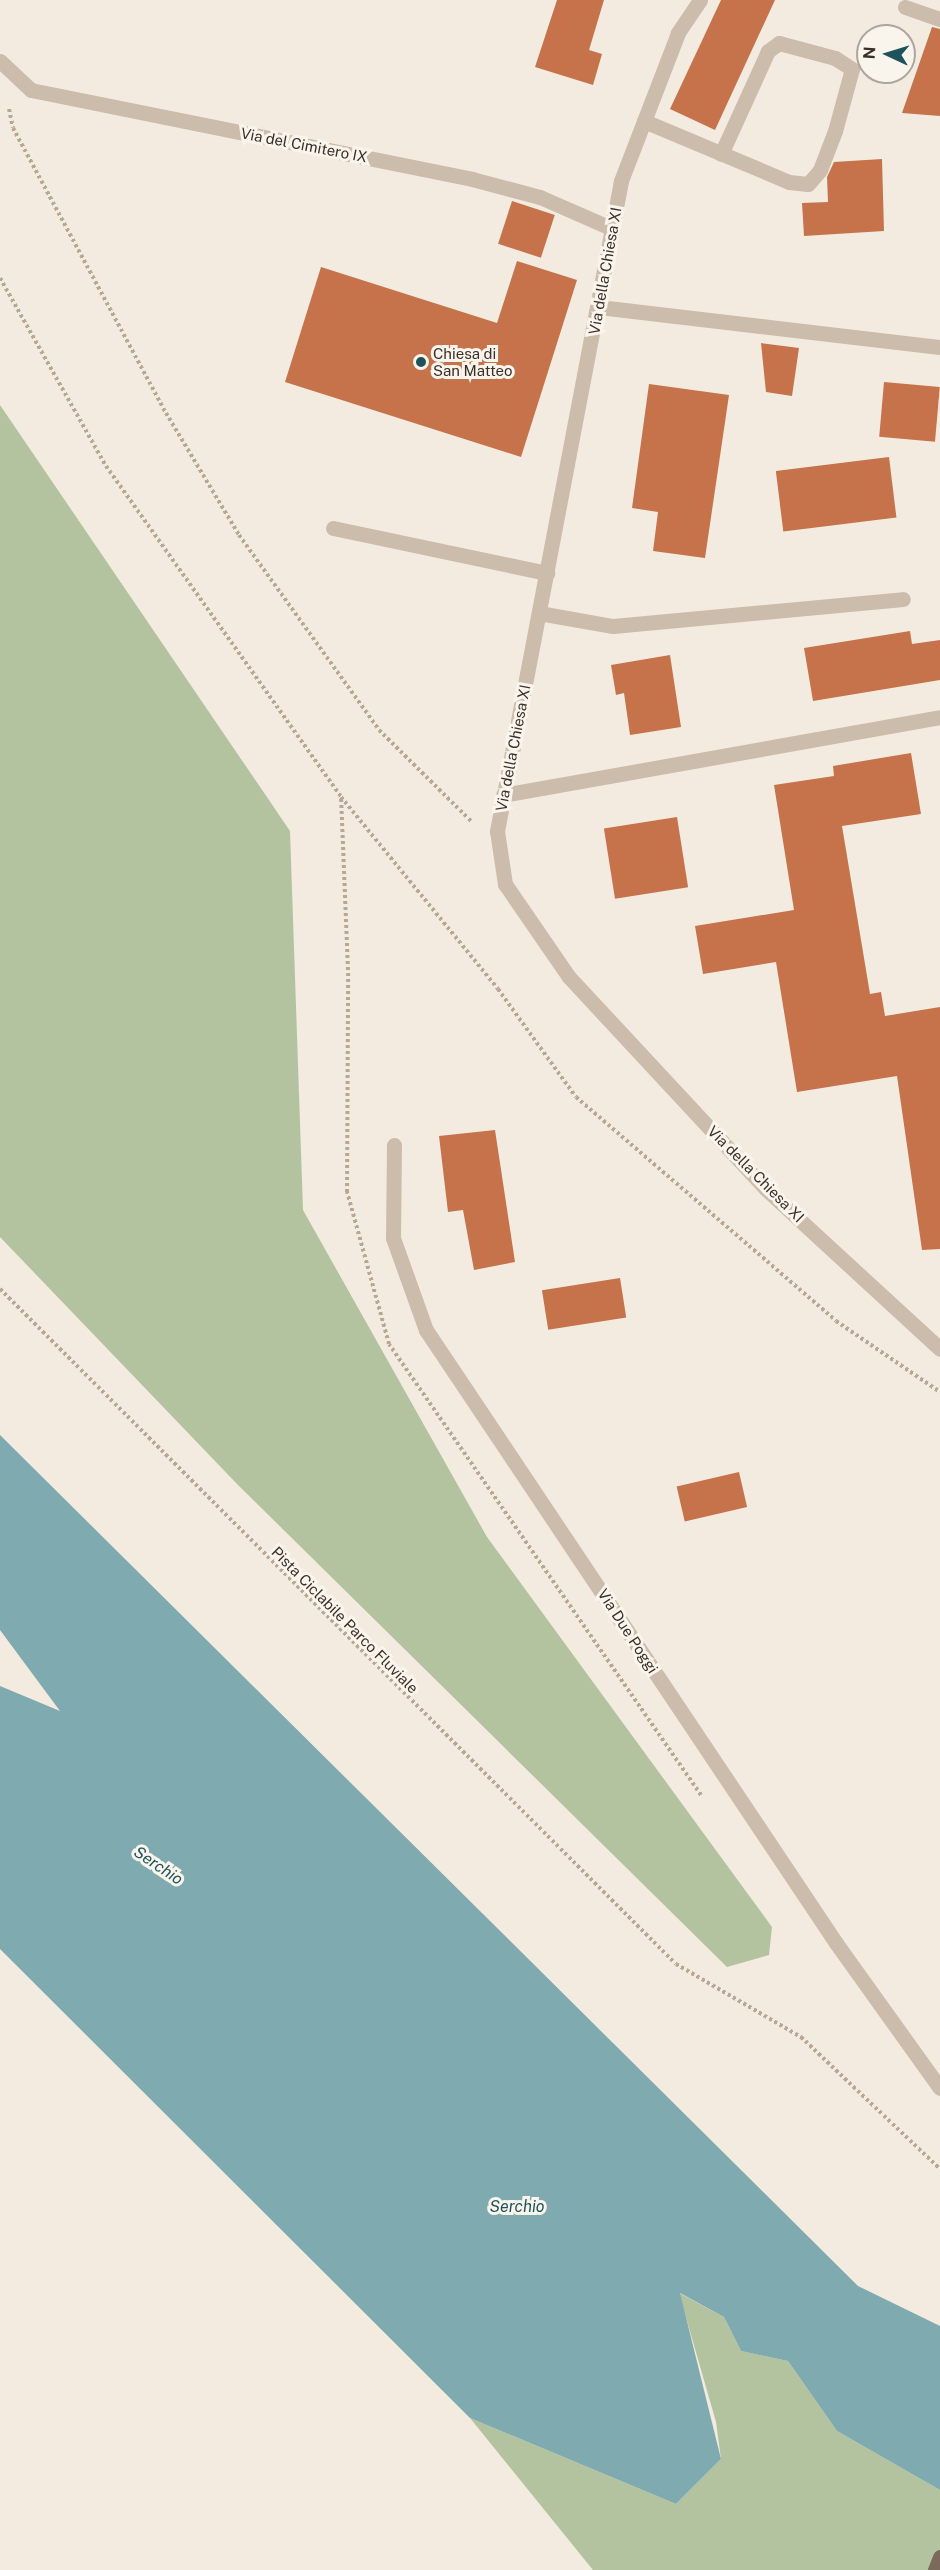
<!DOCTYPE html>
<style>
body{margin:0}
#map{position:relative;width:940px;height:2570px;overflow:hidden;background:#f3ebdf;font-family:"Public Sans",sans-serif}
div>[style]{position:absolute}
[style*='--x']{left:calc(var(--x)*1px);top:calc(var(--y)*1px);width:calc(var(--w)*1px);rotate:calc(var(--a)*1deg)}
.green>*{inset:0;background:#b4c39f}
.water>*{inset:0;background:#7eaab0}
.building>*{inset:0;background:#c6724b;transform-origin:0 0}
.path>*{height:4px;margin-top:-2px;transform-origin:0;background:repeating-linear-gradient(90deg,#b8a795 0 3px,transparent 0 6px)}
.minor>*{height:15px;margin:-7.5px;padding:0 7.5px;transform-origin:7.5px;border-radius:7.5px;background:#ccbcab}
.major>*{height:15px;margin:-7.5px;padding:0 7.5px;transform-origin:7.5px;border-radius:7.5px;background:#7b695b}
.dots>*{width:16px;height:16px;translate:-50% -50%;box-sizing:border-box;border:3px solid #faf5ec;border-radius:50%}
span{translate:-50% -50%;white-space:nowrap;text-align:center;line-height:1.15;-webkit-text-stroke:6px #faf5ec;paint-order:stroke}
.street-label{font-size:15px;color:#39302a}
.poi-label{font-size:15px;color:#39302a}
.left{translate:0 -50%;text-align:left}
.water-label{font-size:16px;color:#1f535b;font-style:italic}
.north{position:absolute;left:856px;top:24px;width:60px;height:60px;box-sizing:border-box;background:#faf5ec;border:2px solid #ada69e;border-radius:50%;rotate:274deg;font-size:16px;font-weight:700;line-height:24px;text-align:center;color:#39302a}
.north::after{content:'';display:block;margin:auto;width:21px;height:27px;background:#1f535b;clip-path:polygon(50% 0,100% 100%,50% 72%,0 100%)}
</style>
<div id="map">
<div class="green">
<i style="clip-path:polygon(0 405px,290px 831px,303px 1210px,487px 1537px,772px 1927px,769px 1955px,727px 1967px,238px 1485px,0 1237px)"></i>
<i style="clip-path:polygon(679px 2293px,724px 2317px,741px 2351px,788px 2361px,837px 2431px,940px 2490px,940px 2570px,593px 2570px,470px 2418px,676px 2504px,721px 2459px,716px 2422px)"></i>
</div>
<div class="water">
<i style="clip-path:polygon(0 1435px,858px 2286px,940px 2326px,940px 2490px,837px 2431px,788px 2361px,741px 2351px,724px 2317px,680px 2293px,721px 2459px,676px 2504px,470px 2418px,0 1949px,0 1686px,60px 1711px,0 1630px)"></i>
</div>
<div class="building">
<i style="clip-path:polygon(557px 0,604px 0,589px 50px,602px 54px,593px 85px,535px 67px)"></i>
<i style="clip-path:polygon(721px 0,775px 0,715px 130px,670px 109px)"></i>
<i style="clip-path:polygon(932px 27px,940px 29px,940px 116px,902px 113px)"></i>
<i style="clip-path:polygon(882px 159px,884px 231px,804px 236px,802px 203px,828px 202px,827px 177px,834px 162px)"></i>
<i style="left:512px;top:201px;width:45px;height:45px;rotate:18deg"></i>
<i style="clip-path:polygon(517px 261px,577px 280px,521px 457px,285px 382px,321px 267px,497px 323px)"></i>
<i style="clip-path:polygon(761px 343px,799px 348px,792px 396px,766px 392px)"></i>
<i style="left:884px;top:382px;width:56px;height:55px;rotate:5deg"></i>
<i style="clip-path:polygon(649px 384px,729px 395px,705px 558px,653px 551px,658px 512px,632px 508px)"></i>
<i style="left:889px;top:457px;width:61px;height:114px;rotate:83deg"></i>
<i style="clip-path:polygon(910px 631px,912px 644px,940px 640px,940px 680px,813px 701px,804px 648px)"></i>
<i style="clip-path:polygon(670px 655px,681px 727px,630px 735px,624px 693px,616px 695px,611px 665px)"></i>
<i style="clip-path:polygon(911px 753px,921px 814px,842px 826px,870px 994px,881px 992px,885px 1016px,940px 1007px,940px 1249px,922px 1250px,897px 1076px,797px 1092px,776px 962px,703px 974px,695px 926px,794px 910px,774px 785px,834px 776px,833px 766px)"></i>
<i style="left:677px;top:817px;width:71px;height:74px;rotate:81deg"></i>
<i style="clip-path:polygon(495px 1130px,515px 1262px,474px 1270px,463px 1210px,448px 1212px,439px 1136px)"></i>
<i style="left:620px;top:1278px;width:40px;height:79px;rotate:81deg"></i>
<i style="left:739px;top:1472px;width:36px;height:64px;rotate:77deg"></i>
</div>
<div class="path">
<i style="--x:9;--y:109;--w:19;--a:78"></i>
<i style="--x:13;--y:128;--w:323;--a:61.8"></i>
<i style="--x:166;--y:413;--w:142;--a:59.1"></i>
<i style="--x:239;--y:535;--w:240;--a:54.3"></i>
<i style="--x:379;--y:730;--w:131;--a:44.7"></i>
<i style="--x:0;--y:278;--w:216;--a:60.6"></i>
<i style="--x:106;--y:466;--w:406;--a:54.6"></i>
<i style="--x:0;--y:1289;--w:955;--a:44.96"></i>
<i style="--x:676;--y:1964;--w:145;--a:30.3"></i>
<i style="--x:801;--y:2037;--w:192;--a:43.5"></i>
<i style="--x:701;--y:1795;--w:548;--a:-124.68"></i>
<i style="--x:389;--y:1344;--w:158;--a:-105.4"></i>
<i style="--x:347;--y:1192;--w:222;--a:-89.7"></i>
<i style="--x:348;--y:970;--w:173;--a:-92.3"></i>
<i style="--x:341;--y:797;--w:248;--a:50.7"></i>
<i style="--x:498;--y:989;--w:133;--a:54.2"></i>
<i style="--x:576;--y:1097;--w:343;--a:40.7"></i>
<i style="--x:836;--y:1321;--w:126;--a:34.3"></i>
</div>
<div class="minor">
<i style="--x:700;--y:0;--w:40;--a:124"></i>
<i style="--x:678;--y:33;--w:159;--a:111.1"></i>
<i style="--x:621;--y:181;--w:662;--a:100.8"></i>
<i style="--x:497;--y:831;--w:54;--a:81.4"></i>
<i style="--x:505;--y:884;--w:113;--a:55.5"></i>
<i style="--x:569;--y:977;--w:289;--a:47.1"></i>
<i style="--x:766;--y:1189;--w:236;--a:42.6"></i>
<i style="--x:905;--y:7;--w:37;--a:19"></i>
<i style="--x:0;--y:61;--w:42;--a:43.1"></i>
<i style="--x:31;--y:90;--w:450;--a:11.4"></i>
<i style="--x:472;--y:179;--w:70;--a:14.8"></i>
<i style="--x:540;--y:197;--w:80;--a:23.7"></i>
<i style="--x:644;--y:121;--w:157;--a:22.8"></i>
<i style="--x:789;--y:182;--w:19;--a:6"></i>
<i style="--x:808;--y:184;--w:18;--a:-49"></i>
<i style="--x:820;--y:170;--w:42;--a:-69"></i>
<i style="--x:835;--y:131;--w:64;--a:-74.7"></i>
<i style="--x:852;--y:69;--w:20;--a:-147"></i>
<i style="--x:835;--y:58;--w:58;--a:-165"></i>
<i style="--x:779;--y:43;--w:14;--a:144"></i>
<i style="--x:768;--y:51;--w:113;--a:114.5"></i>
<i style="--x:599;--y:307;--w:343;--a:6.7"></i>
<i style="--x:333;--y:528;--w:219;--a:11.9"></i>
<i style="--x:539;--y:613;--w:75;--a:10"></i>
<i style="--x:613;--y:626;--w:291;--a:-5.3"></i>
<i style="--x:503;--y:795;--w:444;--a:-10.1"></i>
<i style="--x:394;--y:1145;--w:93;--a:90.6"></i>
<i style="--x:393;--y:1238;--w:98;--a:70.3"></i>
<i style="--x:426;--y:1330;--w:737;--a:56.22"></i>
<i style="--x:836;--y:1943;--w:178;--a:54.4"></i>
</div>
<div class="major">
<i style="--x:935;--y:2570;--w:14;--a:-69"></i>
</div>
<div class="dots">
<i style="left:421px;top:362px;background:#1f535b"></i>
</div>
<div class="street-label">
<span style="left:304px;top:145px;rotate:11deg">Via del Cimitero IX</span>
<span style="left:605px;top:271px;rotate:-80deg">Via della Chiesa XI</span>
<span style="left:513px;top:748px;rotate:-79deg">Via della Chiesa XI</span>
<span style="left:756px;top:1174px;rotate:45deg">Via della Chiesa XI</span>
<span style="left:345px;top:1620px;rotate:45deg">Pista Ciclabile Parco Fluviale</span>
<span style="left:628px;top:1631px;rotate:57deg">Via Due Poggi</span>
</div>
<div class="poi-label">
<span class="left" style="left:433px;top:362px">Chiesa di<br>San Matteo</span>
</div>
<div class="water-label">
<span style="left:158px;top:1866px;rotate:34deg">Serchio</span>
<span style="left:517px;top:2207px">Serchio</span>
</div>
<div class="north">N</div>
</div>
